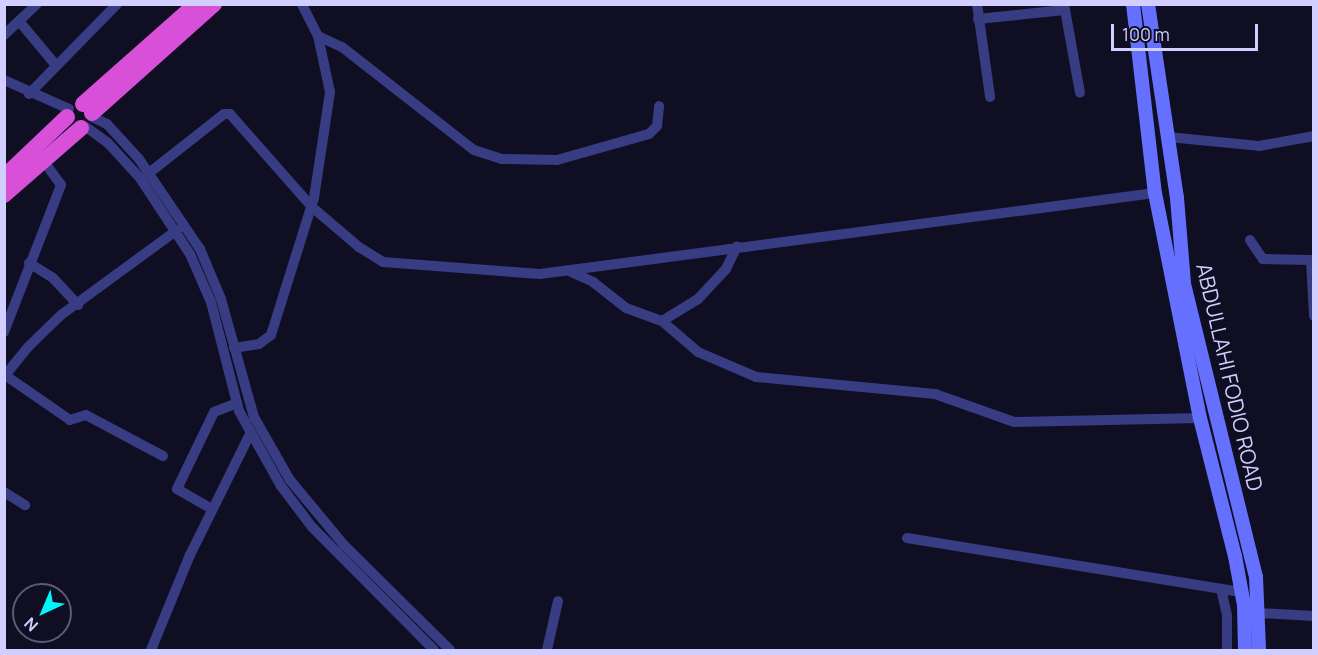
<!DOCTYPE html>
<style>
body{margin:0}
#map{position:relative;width:1318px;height:655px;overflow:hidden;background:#0f0e22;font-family:Manrope,sans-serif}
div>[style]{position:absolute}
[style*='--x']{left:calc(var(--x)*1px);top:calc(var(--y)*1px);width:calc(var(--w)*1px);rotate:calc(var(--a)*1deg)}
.minor>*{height:10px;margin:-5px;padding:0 5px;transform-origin:5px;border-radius:5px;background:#383c82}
.secondary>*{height:14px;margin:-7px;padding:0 7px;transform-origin:7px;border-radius:7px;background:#6670ff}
.trunk>*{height:16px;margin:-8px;padding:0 8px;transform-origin:8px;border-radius:8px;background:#d850d8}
span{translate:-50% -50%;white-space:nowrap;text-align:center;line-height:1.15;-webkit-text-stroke:5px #0f0e22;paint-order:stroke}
.street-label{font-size:21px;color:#d0cfff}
.frame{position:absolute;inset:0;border:6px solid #d0cfff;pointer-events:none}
.north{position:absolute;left:12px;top:583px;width:60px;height:60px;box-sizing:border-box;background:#0f0e22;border:2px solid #5c5b7a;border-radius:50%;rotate:224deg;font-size:16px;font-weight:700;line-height:24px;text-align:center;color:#d0cfff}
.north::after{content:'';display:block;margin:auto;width:21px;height:27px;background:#00f7fa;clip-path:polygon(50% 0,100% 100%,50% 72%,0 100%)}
.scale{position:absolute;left:1111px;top:24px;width:147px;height:27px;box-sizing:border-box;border:3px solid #d0cfff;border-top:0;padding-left:8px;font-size:18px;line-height:21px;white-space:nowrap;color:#d0cfff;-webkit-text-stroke:4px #0f0e22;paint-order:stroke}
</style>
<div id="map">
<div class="minor">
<i style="--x:977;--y:4;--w:94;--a:82"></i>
<i style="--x:1064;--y:4;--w:90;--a:79.8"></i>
<i style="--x:978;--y:19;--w:87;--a:-5.9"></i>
<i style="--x:19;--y:21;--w:56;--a:50.1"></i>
<i style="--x:4;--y:35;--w:45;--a:-43.2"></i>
<i style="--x:318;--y:36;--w:26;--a:25"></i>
<i style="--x:342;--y:47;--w:167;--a:38"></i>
<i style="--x:474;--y:150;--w:29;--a:18"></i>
<i style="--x:502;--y:159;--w:55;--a:1"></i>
<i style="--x:557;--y:160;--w:96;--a:-15.8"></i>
<i style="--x:649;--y:134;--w:11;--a:-45"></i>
<i style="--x:657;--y:126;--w:20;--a:-84"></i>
<i style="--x:4;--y:80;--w:71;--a:24"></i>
<i style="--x:29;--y:94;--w:126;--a:-45.6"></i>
<i style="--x:92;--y:117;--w:17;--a:25"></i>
<i style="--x:107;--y:124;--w:47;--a:47.6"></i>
<i style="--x:139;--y:159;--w:109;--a:55.9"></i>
<i style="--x:200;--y:249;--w:54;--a:67.2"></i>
<i style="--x:221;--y:299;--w:123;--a:74.4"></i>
<i style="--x:254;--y:417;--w:73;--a:60.3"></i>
<i style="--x:290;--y:480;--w:85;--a:50.3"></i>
<i style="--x:344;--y:545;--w:149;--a:44.7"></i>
<i style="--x:86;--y:127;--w:27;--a:36"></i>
<i style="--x:108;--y:143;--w:47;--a:47.6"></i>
<i style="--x:140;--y:178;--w:91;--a:56.7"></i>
<i style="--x:190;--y:254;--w:52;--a:66.4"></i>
<i style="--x:211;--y:302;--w:113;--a:75.6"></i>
<i style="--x:239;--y:411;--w:86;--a:60.8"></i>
<i style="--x:281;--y:486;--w:51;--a:52.9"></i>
<i style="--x:312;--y:527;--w:173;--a:45.2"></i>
<i style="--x:1168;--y:137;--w:91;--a:5.6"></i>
<i style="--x:1259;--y:146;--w:56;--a:-10.3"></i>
<i style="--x:149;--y:173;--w:95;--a:-38.2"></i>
<i style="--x:224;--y:114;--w:6;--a:0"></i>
<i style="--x:230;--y:114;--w:124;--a:48.6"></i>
<i style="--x:312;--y:207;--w:62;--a:40.4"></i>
<i style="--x:359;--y:247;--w:28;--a:32"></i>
<i style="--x:383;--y:262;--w:157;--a:4.4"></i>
<i style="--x:540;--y:274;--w:620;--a:-7.5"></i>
<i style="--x:1250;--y:240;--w:23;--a:56"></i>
<i style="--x:1263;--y:259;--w:48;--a:1.2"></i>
<i style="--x:1311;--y:260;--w:56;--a:86.9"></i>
<i style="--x:29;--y:263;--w:28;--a:32"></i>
<i style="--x:53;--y:278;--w:37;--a:47"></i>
<i style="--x:571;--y:272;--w:24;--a:24"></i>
<i style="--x:593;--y:282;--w:42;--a:38.2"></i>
<i style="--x:626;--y:308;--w:38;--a:20"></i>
<i style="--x:662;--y:321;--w:48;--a:40.7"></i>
<i style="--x:698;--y:352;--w:63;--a:23.3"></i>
<i style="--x:756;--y:377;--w:180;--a:5.4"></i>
<i style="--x:935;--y:394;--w:84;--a:19.5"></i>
<i style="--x:1014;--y:422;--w:186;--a:-1.2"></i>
<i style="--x:662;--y:321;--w:42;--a:-31.4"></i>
<i style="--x:698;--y:299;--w:41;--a:-47"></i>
<i style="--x:726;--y:269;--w:25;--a:-64"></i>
<i style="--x:4;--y:332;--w:158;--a:-68.8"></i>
<i style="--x:61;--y:185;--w:31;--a:-126"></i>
<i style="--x:234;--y:348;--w:25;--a:-9"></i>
<i style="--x:259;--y:344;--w:15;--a:-37"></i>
<i style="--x:271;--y:335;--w:144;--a:-72.6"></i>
<i style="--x:314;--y:198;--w:107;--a:-81.4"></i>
<i style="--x:330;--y:92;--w:57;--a:-102.1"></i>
<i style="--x:318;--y:36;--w:36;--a:-117"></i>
<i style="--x:163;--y:456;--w:87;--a:-152"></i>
<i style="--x:86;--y:415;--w:17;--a:163"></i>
<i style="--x:70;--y:420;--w:75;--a:-145.3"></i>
<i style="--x:8;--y:377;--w:4;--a:-104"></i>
<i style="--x:7;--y:373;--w:33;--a:-51"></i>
<i style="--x:28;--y:347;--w:46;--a:-44.1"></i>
<i style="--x:61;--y:315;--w:144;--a:-36.2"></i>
<i style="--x:4;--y:492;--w:25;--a:32"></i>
<i style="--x:212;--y:509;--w:40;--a:-150.3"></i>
<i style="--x:177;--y:489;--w:85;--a:-64.3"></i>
<i style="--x:214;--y:412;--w:25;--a:-21"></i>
<i style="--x:907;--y:538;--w:338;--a:9.2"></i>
<i style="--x:1221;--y:589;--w:27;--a:77"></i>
<i style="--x:1227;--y:615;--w:35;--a:90"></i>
<i style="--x:1259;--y:613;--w:55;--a:3.1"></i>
<i style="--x:151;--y:650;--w:103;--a:-67.7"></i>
<i style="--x:190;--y:555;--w:135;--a:-63.6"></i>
<i style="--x:547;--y:650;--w:50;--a:-77.3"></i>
</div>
<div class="secondary">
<i style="--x:1133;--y:4;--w:190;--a:83.4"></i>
<i style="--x:1155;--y:193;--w:229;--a:78.7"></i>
<i style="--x:1200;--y:418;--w:142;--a:75.8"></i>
<i style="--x:1235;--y:556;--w:50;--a:79.6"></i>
<i style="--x:1244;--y:605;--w:45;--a:88.7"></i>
<i style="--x:1148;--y:4;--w:196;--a:81.5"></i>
<i style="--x:1177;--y:198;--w:86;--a:85.3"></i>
<i style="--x:1184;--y:284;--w:302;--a:76.2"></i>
<i style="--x:1256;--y:577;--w:73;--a:87.6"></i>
</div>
<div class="trunk">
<i style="--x:83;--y:104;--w:151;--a:-41.5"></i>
<i style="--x:92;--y:113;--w:164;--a:-41.8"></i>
<i style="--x:4;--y:177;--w:87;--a:-43.6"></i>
<i style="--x:4;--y:195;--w:102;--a:-41"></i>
</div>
<div class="street-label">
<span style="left:1230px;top:377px;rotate:77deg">ABDULLAHI FODIO ROAD</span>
</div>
<div class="frame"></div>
<div class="north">N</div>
<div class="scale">100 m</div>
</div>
